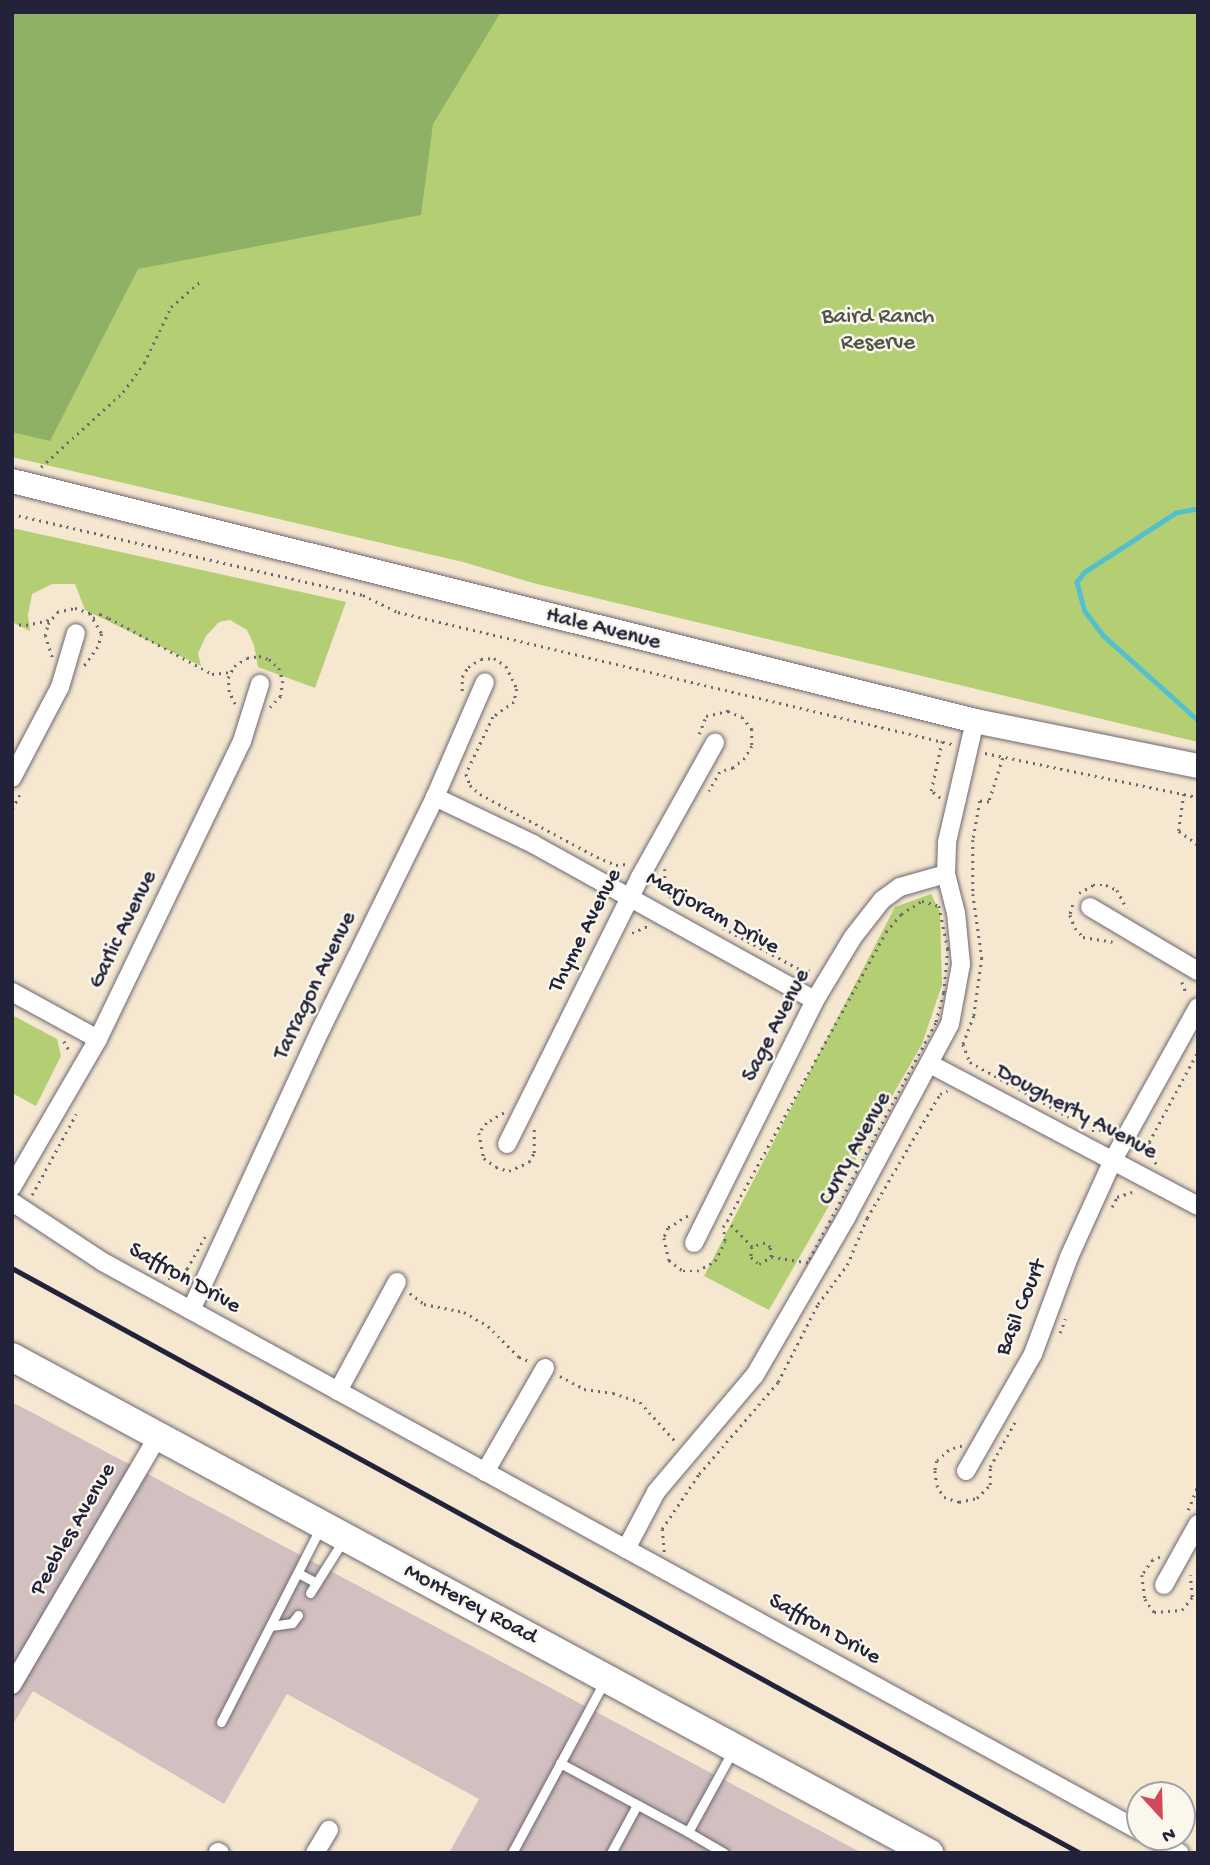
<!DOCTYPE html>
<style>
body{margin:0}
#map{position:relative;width:1210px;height:1865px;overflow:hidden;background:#f6e7d1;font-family:"Gochi Hand",sans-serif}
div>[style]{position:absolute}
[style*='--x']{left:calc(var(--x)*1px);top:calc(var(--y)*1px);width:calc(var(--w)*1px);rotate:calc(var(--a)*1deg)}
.industrial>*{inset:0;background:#d2bfc0}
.green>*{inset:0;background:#b4ce74}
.forest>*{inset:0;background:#8fb166}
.stream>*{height:4.5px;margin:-2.25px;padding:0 2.25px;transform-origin:2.25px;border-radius:2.25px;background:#53c0cb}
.path>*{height:2.5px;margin-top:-1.25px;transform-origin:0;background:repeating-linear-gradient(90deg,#6c6770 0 2px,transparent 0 7px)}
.roads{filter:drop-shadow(0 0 2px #6c6770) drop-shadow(0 0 2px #6c6770)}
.lane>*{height:9px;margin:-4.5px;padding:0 4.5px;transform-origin:4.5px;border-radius:4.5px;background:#fff}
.street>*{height:18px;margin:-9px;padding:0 9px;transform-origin:9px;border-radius:9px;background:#fff}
.secondary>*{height:24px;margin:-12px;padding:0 12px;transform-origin:12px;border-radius:12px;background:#fff}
.primary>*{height:28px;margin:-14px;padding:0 14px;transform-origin:14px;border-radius:14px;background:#fff}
.rail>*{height:4.5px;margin:-2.25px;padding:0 2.25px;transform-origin:2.25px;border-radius:2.25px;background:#22223b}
span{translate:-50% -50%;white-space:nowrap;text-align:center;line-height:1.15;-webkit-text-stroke:5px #fbf7ec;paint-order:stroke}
.park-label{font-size:23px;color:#4e564c}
.street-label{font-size:23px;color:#22223b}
.frame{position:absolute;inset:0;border:14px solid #22223b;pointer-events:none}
.north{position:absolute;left:1126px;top:1781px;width:70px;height:70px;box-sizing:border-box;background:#fbf7ec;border:2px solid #a4a2a5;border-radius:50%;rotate:158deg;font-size:19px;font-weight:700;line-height:28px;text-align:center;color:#22223b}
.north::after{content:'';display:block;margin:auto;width:24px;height:32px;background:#d1495b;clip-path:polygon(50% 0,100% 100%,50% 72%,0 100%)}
</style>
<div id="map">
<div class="industrial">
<i style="clip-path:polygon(12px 1402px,862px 1853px,449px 1853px,479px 1799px,287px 1694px,224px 1804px,33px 1691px,12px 1726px)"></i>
</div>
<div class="green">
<i style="clip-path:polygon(12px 12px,1198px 12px,1198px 742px,533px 583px,463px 562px,12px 457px)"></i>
<i style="clip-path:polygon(12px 528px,346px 602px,315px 688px,258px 667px,254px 645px,247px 630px,230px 620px,219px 622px,206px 636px,198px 653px,201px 666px,85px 610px,75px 584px,52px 584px,32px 594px,28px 615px,30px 631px,12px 622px)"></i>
<i style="clip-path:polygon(931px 894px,940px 912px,942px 985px,922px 1044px,769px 1310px,704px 1276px,895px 907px)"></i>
<i style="clip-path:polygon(12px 1015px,57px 1039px,61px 1056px,36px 1106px,12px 1093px)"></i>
</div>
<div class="forest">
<i style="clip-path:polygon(12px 12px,501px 12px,433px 124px,421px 215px,138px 269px,50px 441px,12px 432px)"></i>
</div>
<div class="stream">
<i style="--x:1198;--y:509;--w:22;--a:170"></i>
<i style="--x:1176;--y:513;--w:108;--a:147"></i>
<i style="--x:1085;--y:572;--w:13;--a:129"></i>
<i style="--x:1077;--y:582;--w:30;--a:75"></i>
<i style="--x:1085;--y:611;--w:31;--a:53"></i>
<i style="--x:1104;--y:636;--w:126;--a:41.8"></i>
</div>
<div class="path">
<i style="--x:41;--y:467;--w:111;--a:-42.4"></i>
<i style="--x:123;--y:392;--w:36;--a:-54"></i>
<i style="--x:144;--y:363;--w:62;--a:-64.3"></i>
<i style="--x:171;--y:307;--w:40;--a:-41"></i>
<i style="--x:12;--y:514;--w:360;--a:13"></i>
<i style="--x:363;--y:595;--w:39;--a:26"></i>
<i style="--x:398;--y:612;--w:570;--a:13.4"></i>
<i style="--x:93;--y:618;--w:8;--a:-30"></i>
<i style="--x:100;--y:614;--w:10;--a:24"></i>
<i style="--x:109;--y:618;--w:117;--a:28.5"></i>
<i style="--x:212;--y:674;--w:18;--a:-6"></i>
<i style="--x:12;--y:624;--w:14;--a:4"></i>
<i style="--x:26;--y:625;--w:25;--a:-12"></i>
<i style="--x:52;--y:657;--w:22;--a:-108"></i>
<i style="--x:45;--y:636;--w:12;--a:-76"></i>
<i style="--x:48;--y:624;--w:15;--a:-53"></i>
<i style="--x:57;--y:612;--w:18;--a:-13"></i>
<i style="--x:75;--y:608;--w:16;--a:18"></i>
<i style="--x:90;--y:613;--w:24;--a:60"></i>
<i style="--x:102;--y:634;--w:14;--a:107"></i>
<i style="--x:98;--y:647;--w:24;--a:126"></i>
<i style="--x:462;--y:691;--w:14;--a:-90"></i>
<i style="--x:462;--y:677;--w:12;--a:-59"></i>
<i style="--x:468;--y:667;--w:15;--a:-32"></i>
<i style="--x:481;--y:659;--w:13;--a:-4"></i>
<i style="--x:494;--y:658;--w:14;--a:34"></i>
<i style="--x:506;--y:666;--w:25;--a:64"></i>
<i style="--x:517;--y:689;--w:13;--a:103"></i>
<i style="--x:514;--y:702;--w:26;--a:144"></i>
<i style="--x:493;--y:717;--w:63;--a:115.3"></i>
<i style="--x:466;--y:774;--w:12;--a:70"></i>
<i style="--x:470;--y:785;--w:13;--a:42"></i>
<i style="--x:480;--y:794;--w:133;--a:28.3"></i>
<i style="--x:597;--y:857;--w:21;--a:23"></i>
<i style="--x:616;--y:865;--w:11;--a:-5"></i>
<i style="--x:235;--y:704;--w:13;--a:-117"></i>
<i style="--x:229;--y:692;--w:14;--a:-94"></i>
<i style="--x:228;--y:678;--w:13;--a:-63"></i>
<i style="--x:234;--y:666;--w:15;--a:-32"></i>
<i style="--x:247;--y:658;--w:12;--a:-9"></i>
<i style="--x:259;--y:656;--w:10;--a:17"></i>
<i style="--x:269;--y:659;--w:13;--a:42"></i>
<i style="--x:279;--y:668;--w:14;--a:73"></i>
<i style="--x:283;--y:681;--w:15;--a:98"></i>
<i style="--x:281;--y:696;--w:16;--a:133"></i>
<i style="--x:699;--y:734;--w:19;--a:-69"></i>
<i style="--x:706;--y:716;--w:23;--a:-13"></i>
<i style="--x:728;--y:711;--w:15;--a:23"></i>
<i style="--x:742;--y:717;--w:16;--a:50"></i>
<i style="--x:752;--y:729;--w:17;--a:90"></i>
<i style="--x:752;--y:746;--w:14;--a:120"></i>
<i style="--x:745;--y:758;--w:16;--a:140"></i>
<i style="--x:733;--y:768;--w:14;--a:163"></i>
<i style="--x:720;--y:772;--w:22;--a:120"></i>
<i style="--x:985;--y:753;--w:217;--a:11.7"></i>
<i style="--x:1003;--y:758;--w:46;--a:107.7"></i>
<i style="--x:989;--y:802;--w:9;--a:-174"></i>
<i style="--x:980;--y:801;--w:40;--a:100"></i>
<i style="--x:973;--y:840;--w:54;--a:90"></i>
<i style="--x:973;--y:894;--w:65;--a:82"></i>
<i style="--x:982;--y:958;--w:59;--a:97.9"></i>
<i style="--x:974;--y:1016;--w:30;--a:111"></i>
<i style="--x:963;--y:1044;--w:19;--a:69"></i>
<i style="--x:970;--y:1062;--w:113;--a:29.1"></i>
<i style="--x:1184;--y:794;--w:37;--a:98"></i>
<i style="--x:1179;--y:831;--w:24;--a:36"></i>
<i style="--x:940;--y:798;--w:11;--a:-142"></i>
<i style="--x:931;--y:791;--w:51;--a:-77.6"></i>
<i style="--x:12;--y:809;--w:17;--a:-62"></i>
<i style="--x:665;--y:869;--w:22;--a:90"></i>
<i style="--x:665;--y:891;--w:17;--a:45"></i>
<i style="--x:1079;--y:893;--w:16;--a:-30"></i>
<i style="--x:1093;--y:885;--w:13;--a:0"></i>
<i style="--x:1106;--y:885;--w:12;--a:24"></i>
<i style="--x:1117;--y:890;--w:21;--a:62"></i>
<i style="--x:922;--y:901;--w:18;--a:16"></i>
<i style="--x:939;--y:906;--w:44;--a:78.2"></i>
<i style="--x:948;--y:949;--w:44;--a:95.2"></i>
<i style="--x:944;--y:993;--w:31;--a:105"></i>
<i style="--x:936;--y:1023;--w:272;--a:118.1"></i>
<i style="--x:808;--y:1263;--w:37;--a:-171"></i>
<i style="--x:771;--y:1257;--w:10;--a:-96"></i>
<i style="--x:770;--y:1247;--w:6;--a:-141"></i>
<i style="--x:765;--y:1243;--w:14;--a:163"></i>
<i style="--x:752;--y:1247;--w:36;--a:-134"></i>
<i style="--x:727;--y:1221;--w:330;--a:-61.2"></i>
<i style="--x:886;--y:932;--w:23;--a:-50"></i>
<i style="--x:901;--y:914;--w:25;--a:-32"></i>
<i style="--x:1073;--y:905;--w:10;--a:107"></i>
<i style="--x:1070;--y:915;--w:14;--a:69"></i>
<i style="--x:1075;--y:928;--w:12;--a:48"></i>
<i style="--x:1083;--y:937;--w:30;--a:9"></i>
<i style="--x:723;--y:928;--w:89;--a:28.3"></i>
<i style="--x:801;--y:970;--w:13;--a:4"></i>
<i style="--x:632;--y:933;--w:17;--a:-24"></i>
<i style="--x:1182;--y:982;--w:14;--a:69"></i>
<i style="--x:64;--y:1041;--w:14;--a:60"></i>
<i style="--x:504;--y:1113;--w:20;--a:150"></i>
<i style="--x:487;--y:1123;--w:13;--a:129"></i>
<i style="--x:479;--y:1133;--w:25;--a:79"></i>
<i style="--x:484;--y:1158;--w:15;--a:37"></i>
<i style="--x:496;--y:1167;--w:14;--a:17"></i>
<i style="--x:509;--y:1171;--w:22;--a:-24"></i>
<i style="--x:529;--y:1162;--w:10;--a:-61"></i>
<i style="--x:534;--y:1153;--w:24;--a:-90"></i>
<i style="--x:1092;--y:1131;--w:18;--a:0"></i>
<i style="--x:1156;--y:1164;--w:7;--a:-124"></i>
<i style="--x:1152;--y:1158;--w:16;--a:-101"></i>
<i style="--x:1149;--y:1142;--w:103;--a:-61.7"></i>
<i style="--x:32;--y:1195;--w:92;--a:-61.5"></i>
<i style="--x:1112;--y:1207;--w:11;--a:-63"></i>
<i style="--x:1117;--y:1197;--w:16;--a:-18"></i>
<i style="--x:688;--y:1216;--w:23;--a:149"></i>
<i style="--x:668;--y:1228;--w:11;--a:112"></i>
<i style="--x:664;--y:1238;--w:23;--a:77"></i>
<i style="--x:669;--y:1260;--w:18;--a:38"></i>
<i style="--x:683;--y:1271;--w:14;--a:0"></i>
<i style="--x:697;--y:1271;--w:21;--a:-29"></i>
<i style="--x:715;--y:1261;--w:22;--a:-63"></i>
<i style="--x:725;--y:1241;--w:14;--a:-98"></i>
<i style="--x:723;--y:1227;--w:7;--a:-56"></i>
<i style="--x:752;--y:1247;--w:10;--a:96"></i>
<i style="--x:751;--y:1257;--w:11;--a:41"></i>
<i style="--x:759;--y:1264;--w:14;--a:-30"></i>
<i style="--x:168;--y:1279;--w:7;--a:0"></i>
<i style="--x:175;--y:1279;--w:16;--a:-40"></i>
<i style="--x:187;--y:1269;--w:38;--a:-61"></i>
<i style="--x:410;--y:1293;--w:18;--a:38"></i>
<i style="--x:424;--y:1304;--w:41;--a:11.3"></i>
<i style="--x:464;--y:1312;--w:28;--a:30"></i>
<i style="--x:488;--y:1326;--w:44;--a:45"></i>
<i style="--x:519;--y:1357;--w:11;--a:22"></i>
<i style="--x:1060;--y:1333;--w:15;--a:-70"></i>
<i style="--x:560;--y:1376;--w:27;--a:28"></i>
<i style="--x:584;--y:1389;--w:29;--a:8"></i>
<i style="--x:613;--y:1393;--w:28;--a:18"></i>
<i style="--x:640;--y:1402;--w:55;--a:47.9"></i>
<i style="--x:962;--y:1446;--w:14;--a:163"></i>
<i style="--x:949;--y:1450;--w:16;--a:137"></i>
<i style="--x:937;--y:1461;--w:10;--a:101"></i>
<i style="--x:935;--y:1471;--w:14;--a:82"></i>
<i style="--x:937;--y:1485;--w:14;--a:60"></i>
<i style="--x:944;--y:1497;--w:16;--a:18"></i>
<i style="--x:959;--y:1502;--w:18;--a:-13"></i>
<i style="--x:977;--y:1498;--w:18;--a:-45"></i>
<i style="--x:990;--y:1485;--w:18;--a:-90"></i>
<i style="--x:990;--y:1467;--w:54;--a:-61"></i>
<i style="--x:1188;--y:1510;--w:27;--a:-68"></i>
<i style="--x:664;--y:1552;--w:23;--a:-95"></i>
<i style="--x:662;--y:1529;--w:66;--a:-56.1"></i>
<i style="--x:699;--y:1474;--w:121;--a:-49.3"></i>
<i style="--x:778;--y:1382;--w:88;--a:-62.9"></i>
<i style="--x:818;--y:1304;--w:49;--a:-53.4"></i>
<i style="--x:847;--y:1265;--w:51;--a:-66.9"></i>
<i style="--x:867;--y:1218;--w:83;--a:-59.7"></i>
<i style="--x:909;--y:1146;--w:61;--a:-59.2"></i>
<i style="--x:940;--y:1094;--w:8;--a:-23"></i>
<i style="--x:1160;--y:1557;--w:8;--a:157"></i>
<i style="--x:1153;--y:1560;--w:19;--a:126"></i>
<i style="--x:1142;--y:1575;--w:24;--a:83"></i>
<i style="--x:1145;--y:1599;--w:16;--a:55"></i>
<i style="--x:1154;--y:1612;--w:28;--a:-4"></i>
<i style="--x:1182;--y:1610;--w:16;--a:-52"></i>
<i style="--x:1192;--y:1597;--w:22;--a:-95"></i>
</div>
<div class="roads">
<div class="lane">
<i style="--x:298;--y:1573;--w:21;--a:28"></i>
<i style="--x:310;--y:1593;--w:64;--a:-57.8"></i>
<i style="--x:271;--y:1626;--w:21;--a:-8"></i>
<i style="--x:292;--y:1623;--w:10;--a:-53"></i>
<i style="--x:221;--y:1722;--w:219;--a:-62.9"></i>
<i style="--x:560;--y:1763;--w:145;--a:28.3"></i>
<i style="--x:512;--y:1853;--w:194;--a:-61.7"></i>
<i style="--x:611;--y:1853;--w:55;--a:-61.6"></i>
<i style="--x:724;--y:1853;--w:42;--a:-149.7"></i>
<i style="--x:688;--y:1832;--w:94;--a:-61.2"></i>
</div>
<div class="street">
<i style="--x:12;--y:778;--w:103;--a:-62.2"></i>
<i style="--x:60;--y:687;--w:56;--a:-73.5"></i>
<i style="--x:435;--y:797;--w:109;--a:25.6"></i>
<i style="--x:533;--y:844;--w:322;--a:29"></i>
<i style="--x:1090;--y:907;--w:126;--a:30.7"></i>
<i style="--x:12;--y:992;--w:98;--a:28.7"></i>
<i style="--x:930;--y:1064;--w:303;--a:27.9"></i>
<i style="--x:507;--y:1144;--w:298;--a:-63.5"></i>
<i style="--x:640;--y:877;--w:154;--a:-60.8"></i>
<i style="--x:12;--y:1187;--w:171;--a:-59.8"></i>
<i style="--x:98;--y:1039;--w:331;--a:-64.2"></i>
<i style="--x:242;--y:741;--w:60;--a:-72.5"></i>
<i style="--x:12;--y:1202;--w:109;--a:33.4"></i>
<i style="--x:103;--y:1262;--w:1183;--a:28.75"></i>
<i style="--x:694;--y:1243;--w:271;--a:-63.5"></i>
<i style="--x:815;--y:1000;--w:74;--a:-58.9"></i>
<i style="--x:853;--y:937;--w:47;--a:-51.9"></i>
<i style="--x:882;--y:900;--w:22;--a:-36"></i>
<i style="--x:900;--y:887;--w:48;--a:-15.8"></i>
<i style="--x:191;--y:1310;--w:310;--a:-65.2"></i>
<i style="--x:321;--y:1029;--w:258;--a:-63.8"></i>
<i style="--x:435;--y:797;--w:125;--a:-66.5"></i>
<i style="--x:338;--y:1391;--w:124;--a:-61.6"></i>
<i style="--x:966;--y:1471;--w:135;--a:-60.2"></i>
<i style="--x:1033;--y:1354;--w:103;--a:-69.6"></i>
<i style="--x:1069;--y:1257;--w:107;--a:-65.6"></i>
<i style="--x:1113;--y:1160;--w:175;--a:-60.9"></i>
<i style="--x:485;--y:1472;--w:120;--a:-60"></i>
<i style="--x:626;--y:1549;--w:64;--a:-62.2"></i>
<i style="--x:656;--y:1492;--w:153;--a:-49.8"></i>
<i style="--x:755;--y:1375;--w:181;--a:-59.9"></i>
<i style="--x:846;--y:1218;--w:220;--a:-61.8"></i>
<i style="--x:950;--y:1024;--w:61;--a:-79.6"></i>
<i style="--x:961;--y:964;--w:51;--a:-95.6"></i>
<i style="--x:956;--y:913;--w:40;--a:-104.4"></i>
<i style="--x:946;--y:874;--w:32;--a:-88"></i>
<i style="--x:947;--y:842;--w:124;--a:-77"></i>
<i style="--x:1164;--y:1585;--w:70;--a:-60.9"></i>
<i style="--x:12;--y:1685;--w:289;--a:-59.6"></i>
<i style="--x:1152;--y:1837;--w:32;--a:30"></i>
<i style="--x:218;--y:1852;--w:2;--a:27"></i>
<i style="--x:315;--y:1853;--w:27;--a:-59"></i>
</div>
<div class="secondary">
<i style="--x:12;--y:481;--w:992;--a:13.99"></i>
<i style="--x:975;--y:721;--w:227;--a:11.4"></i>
</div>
<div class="primary">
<i style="--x:12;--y:1357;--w:1043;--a:28.41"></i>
</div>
</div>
<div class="rail">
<i style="--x:12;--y:1268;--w:1218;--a:28.71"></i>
</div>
<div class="park-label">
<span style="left:878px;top:331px">Baird Ranch<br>Reserve</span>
</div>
<div class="street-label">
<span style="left:603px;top:630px;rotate:14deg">Hale Avenue</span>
<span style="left:712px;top:914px;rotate:29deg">Marjoram Drive</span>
<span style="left:124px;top:930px;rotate:-64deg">Garlic Avenue</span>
<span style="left:586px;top:931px;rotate:-63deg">Thyme Avenue</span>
<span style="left:316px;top:986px;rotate:-64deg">Tarragon Avenue</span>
<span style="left:777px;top:1026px;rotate:-63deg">Sage Avenue</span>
<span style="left:1076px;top:1113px;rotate:28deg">Dougherty Avenue</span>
<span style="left:856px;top:1149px;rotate:-61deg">Curry Avenue</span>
<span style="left:184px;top:1279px;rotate:29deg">Saffron Drive</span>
<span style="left:1022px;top:1308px;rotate:-68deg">Basil Court</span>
<span style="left:74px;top:1530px;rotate:-60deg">Peebles Avenue</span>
<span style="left:470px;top:1605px;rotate:28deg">Monterey Road</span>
<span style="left:824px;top:1630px;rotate:29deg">Saffron Drive</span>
</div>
<div class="frame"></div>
<div class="north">N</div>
</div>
